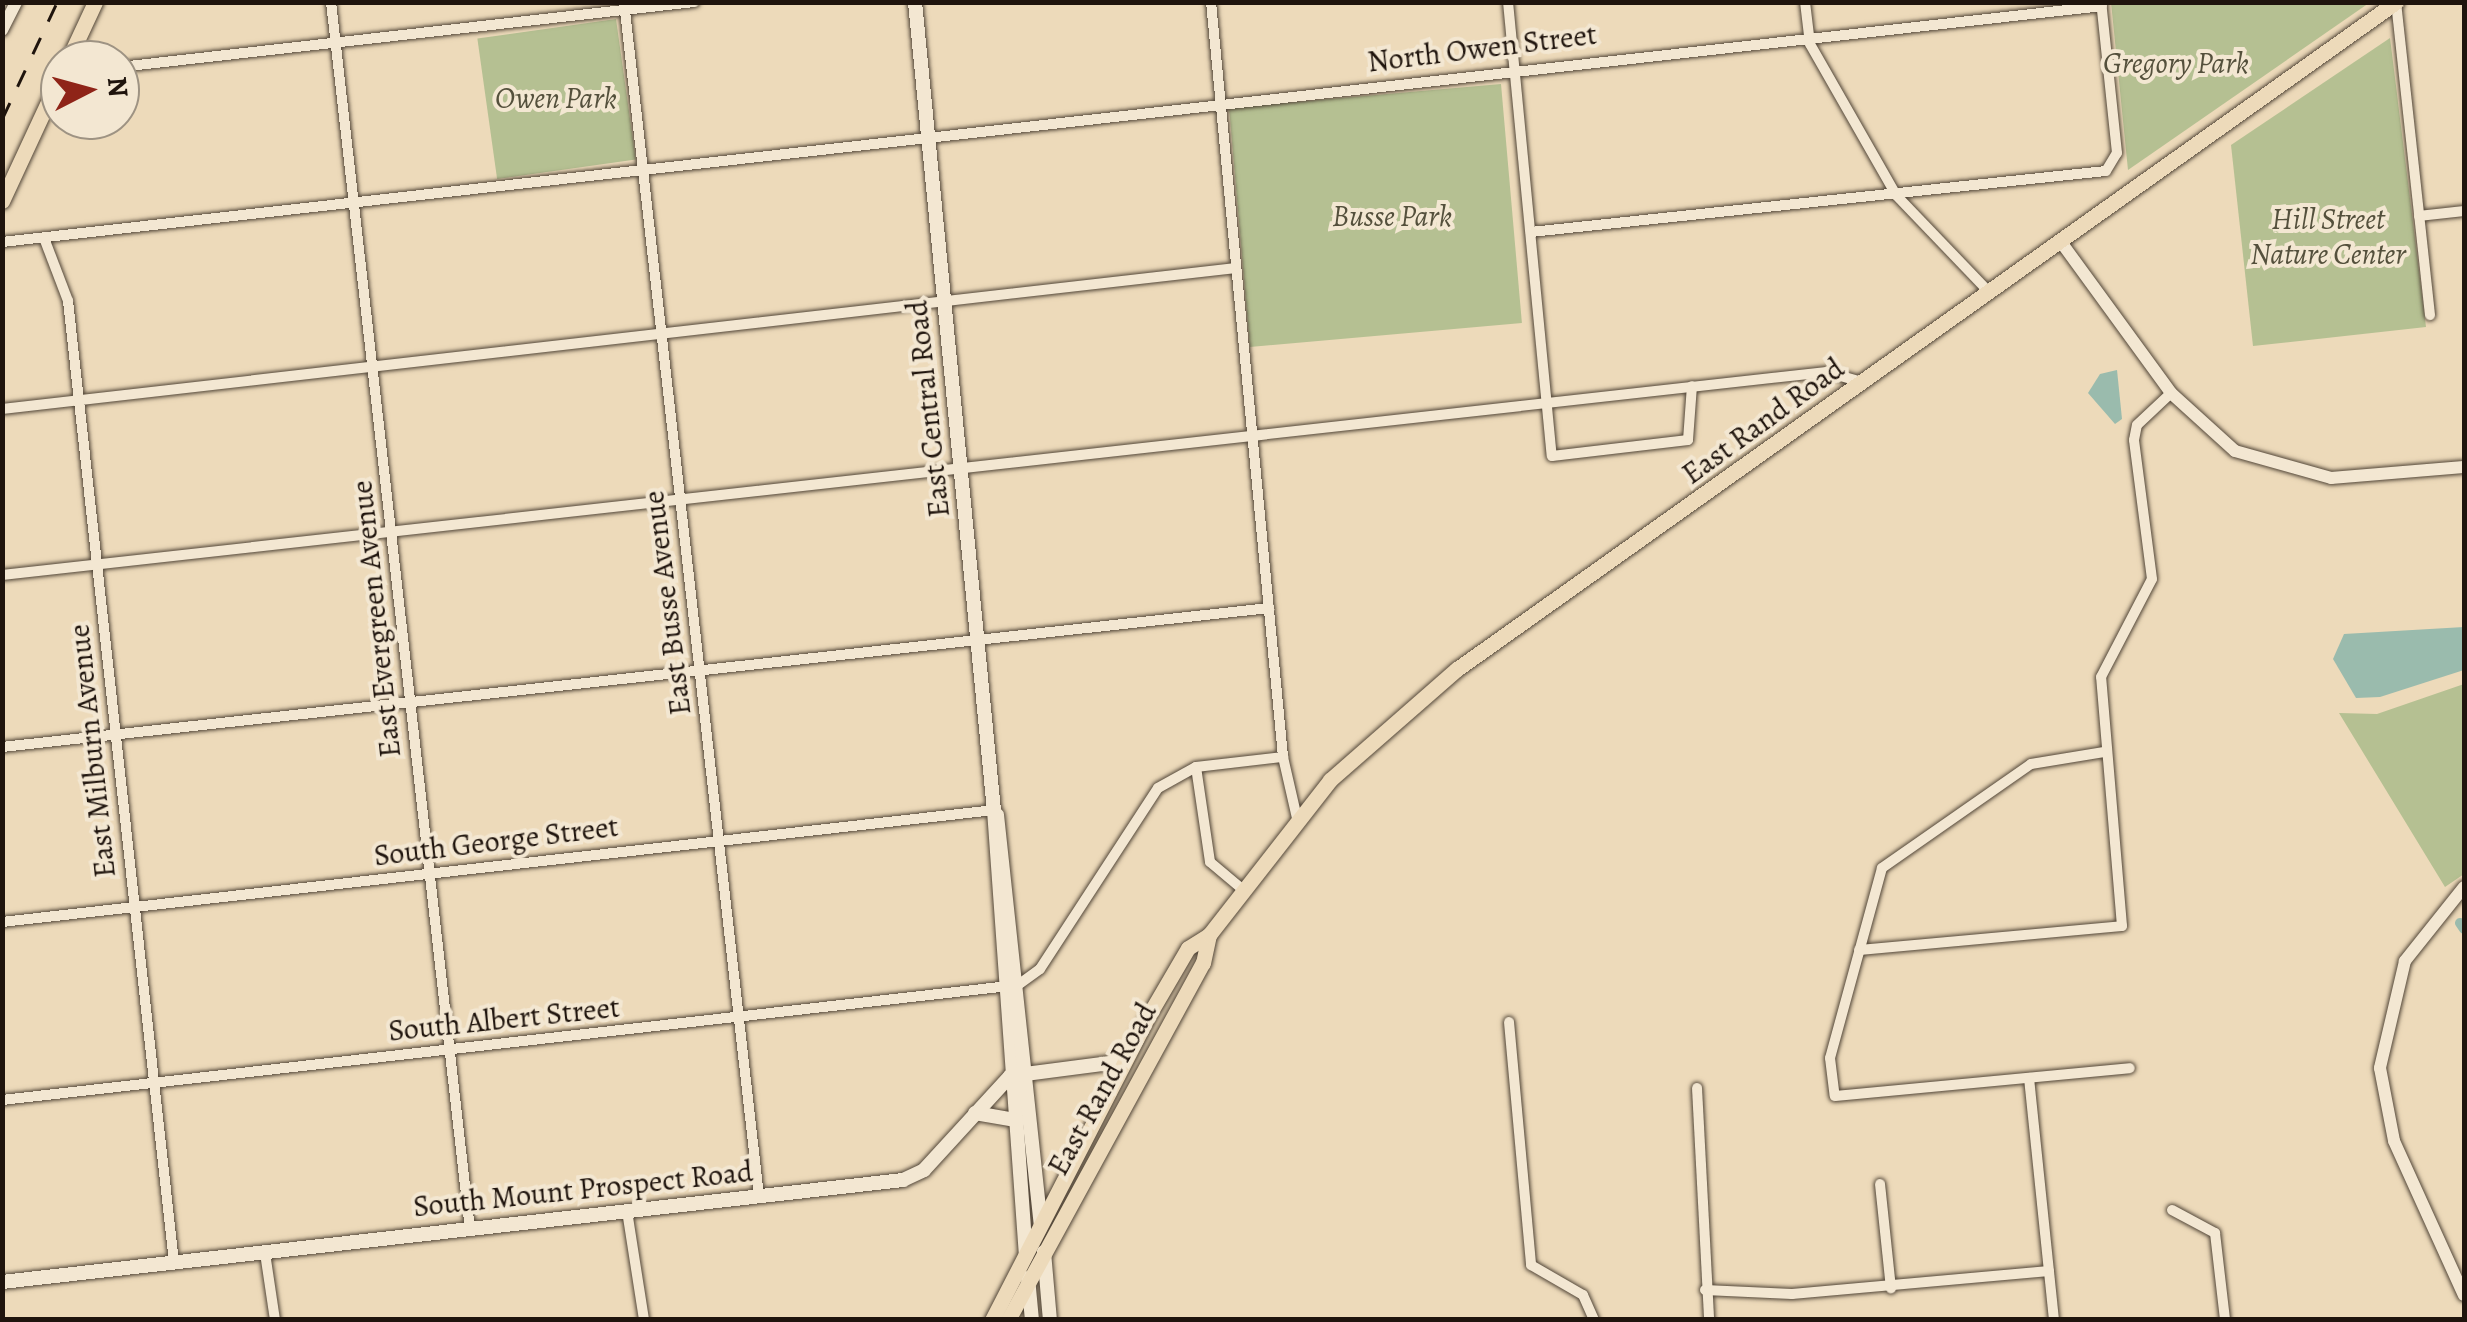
<!DOCTYPE html>
<style>
body{margin:0}
#map{position:relative;width:2467px;height:1322px;overflow:hidden;background:#eddaba;font-family:Alegreya,serif}
div>[style]{position:absolute}
[style*='--x']{left:calc(var(--x)*1px);top:calc(var(--y)*1px);width:calc(var(--w)*1px);rotate:calc(var(--a)*1deg)}
.green>*{inset:0;background:#b5c092;transform-origin:0 0}
.water>*{inset:0;background:#9abbad}
.canal>*{height:10px;margin:-5px;padding:0 5px;transform-origin:5px;border-radius:5px;background:#9abbad}
.roads{filter:drop-shadow(0 0 2px #524638) drop-shadow(0 0 2px #524638)}
.minor>*{height:10px;margin:-5px;padding:0 5px;transform-origin:5px;border-radius:5px;background:#f3e7d2}
.tertiary>*{height:12px;margin:-6px;padding:0 6px;transform-origin:6px;border-radius:6px;background:#f3e7d2}
.secondary>*{height:14px;margin:-7px;padding:0 7px;transform-origin:7px;border-radius:7px;background:#f3e7d2}
.primary>*{height:15px;margin:-7.5px;padding:0 7.5px;transform-origin:7.5px;border-radius:7.5px;background:#eddaba}
.rail>*{height:2.5px;margin-top:-1.25px;transform-origin:0;background:repeating-linear-gradient(90deg,#1f140d 0 18px,transparent 0 36px)}
span{translate:-50% -50%;white-space:nowrap;text-align:center;line-height:1.15;-webkit-text-stroke:8px #f3e7d2;paint-order:stroke}
.street-label{font-size:30px;color:#1f140d}
.park-label{font-size:30px;color:#54503c;font-style:italic}
.frame{position:absolute;inset:0;border:5px solid #1f140d;pointer-events:none}
.north{position:absolute;left:40px;top:40px;width:100px;height:100px;box-sizing:border-box;background:#f3e7d2;border:2px solid #9e9383;border-radius:50%;rotate:84deg;font-size:28px;font-weight:700;line-height:40px;text-align:center;color:#1f140d}
.north::after{content:'';display:block;margin:auto;width:35px;height:45px;background:#8f2418;clip-path:polygon(50% 0,100% 100%,50% 72%,0 100%)}
</style>
<div id="map">
<div class="green">
<i style="clip-path:polygon(2111px 2px,2369px 2px,2369px 3px,2128px 170px)"></i>
<i style="left:616px;top:19px;width:142px;height:140px;rotate:82deg"></i>
<i style="clip-path:polygon(2390px 38px,2426px 327px,2253px 346px,2231px 145px)"></i>
<i style="left:1501px;top:84px;width:240px;height:273px;rotate:85deg"></i>
<i style="clip-path:polygon(2464px 684px,2464px 874px,2445px 887px,2339px 713px,2377px 714px)"></i>
</div>
<div class="water">
<i style="clip-path:polygon(2117px 370px,2122px 419px,2115px 424px,2088px 393px,2100px 374px)"></i>
<i style="clip-path:polygon(2464px 627px,2464px 670px,2380px 697px,2356px 698px,2333px 659px,2344px 634px)"></i>
</div>
<div class="canal">
<i style="--x:2460;--y:923;--w:7;--a:56"></i>
</div>
<div class="roads">
<div class="minor">
<i style="--x:331;--y:2;--w:1236;--a:83.54"></i>
<i style="--x:624;--y:2;--w:1203;--a:83.55"></i>
<i style="--x:1211;--y:2;--w:758;--a:84.55"></i>
<i style="--x:1283;--y:757;--w:63;--a:77.1"></i>
<i style="--x:1508;--y:2;--w:456;--a:84.5"></i>
<i style="--x:1552;--y:456;--w:137;--a:-6.7"></i>
<i style="--x:1688;--y:440;--w:54;--a:-85.8"></i>
<i style="--x:1805;--y:2;--w:42;--a:83.2"></i>
<i style="--x:1810;--y:44;--w:174;--a:60.3"></i>
<i style="--x:1896;--y:195;--w:133;--a:46.2"></i>
<i style="--x:2396;--y:2;--w:315;--a:83.8"></i>
<i style="--x:120;--y:67;--w:578;--a:-6.46"></i>
<i style="--x:2419;--y:216;--w:45;--a:-6.3"></i>
<i style="--x:1531;--y:232;--w:578;--a:-6.06"></i>
<i style="--x:2106;--y:171;--w:21;--a:-59"></i>
<i style="--x:2117;--y:153;--w:152;--a:-96"></i>
<i style="--x:44;--y:238;--w:67;--a:69.1"></i>
<i style="--x:68;--y:301;--w:968;--a:83.71"></i>
<i style="--x:2;--y:242;--w:2113;--a:-6.41"></i>
<i style="--x:2;--y:409;--w:1242;--a:-6.52"></i>
<i style="--x:2;--y:575;--w:1836;--a:-6.35"></i>
<i style="--x:1827;--y:372;--w:37;--a:16"></i>
<i style="--x:2;--y:747;--w:1275;--a:-6.26"></i>
<i style="--x:2104;--y:752;--w:74;--a:170.7"></i>
<i style="--x:2031;--y:764;--w:182;--a:145.1"></i>
<i style="--x:1882;--y:868;--w:197;--a:105.3"></i>
<i style="--x:1830;--y:1058;--w:38;--a:83"></i>
<i style="--x:1835;--y:1096;--w:296;--a:-5.4"></i>
<i style="--x:1196;--y:767;--w:96;--a:81.6"></i>
<i style="--x:1210;--y:862;--w:40;--a:40"></i>
<i style="--x:2;--y:922;--w:998;--a:-6.44"></i>
<i style="--x:1859;--y:950;--w:264;--a:-5.2"></i>
<i style="--x:2122;--y:926;--w:250;--a:-94.8"></i>
<i style="--x:2101;--y:677;--w:110;--a:-62.5"></i>
<i style="--x:2152;--y:579;--w:140;--a:-97.4"></i>
<i style="--x:2134;--y:440;--w:15;--a:-79"></i>
<i style="--x:2137;--y:425;--w:47;--a:-43.3"></i>
<i style="--x:1509;--y:1022;--w:244;--a:84.8"></i>
<i style="--x:1531;--y:1265;--w:60;--a:30"></i>
<i style="--x:1583;--y:1295;--w:27;--a:66"></i>
<i style="--x:2029;--y:1078;--w:243;--a:84.1"></i>
<i style="--x:1697;--y:1088;--w:232;--a:87"></i>
<i style="--x:2;--y:1100;--w:1022;--a:-6.46"></i>
<i style="--x:1018;--y:985;--w:27;--a:-36"></i>
<i style="--x:1040;--y:969;--w:216;--a:-56.9"></i>
<i style="--x:1158;--y:788;--w:43;--a:-28.9"></i>
<i style="--x:1196;--y:767;--w:88;--a:-6.6"></i>
<i style="--x:1880;--y:1184;--w:105;--a:84"></i>
<i style="--x:2172;--y:1210;--w:49;--a:28.1"></i>
<i style="--x:2215;--y:1233;--w:88;--a:83.4"></i>
<i style="--x:627;--y:1211;--w:110;--a:81.1"></i>
<i style="--x:265;--y:1253;--w:68;--a:81.5"></i>
<i style="--x:1705;--y:1290;--w:87;--a:2.6"></i>
<i style="--x:1792;--y:1294;--w:258;--a:-5.1"></i>
</div>
<div class="tertiary">
<i style="--x:2;--y:30;--w:31;--a:-63"></i>
<i style="--x:2061;--y:242;--w:187;--a:53.9"></i>
<i style="--x:2171;--y:393;--w:86;--a:42.2"></i>
<i style="--x:2235;--y:451;--w:100;--a:15.7"></i>
<i style="--x:2331;--y:478;--w:133;--a:-4.7"></i>
<i style="--x:2464;--y:887;--w:95;--a:128.6"></i>
<i style="--x:2405;--y:961;--w:110;--a:103.2"></i>
<i style="--x:2380;--y:1068;--w:74;--a:79.1"></i>
<i style="--x:2394;--y:1141;--w:169;--a:65.6"></i>
</div>
<div class="secondary">
<i style="--x:915;--y:2;--w:812;--a:84.42"></i>
<i style="--x:994;--y:810;--w:447;--a:85.9"></i>
<i style="--x:997;--y:815;--w:412;--a:83.9"></i>
<i style="--x:975;--y:1113;--w:40;--a:10"></i>
<i style="--x:1044;--y:1252;--w:68;--a:85"></i>
<i style="--x:1028;--y:1278;--w:42;--a:84.6"></i>
<i style="--x:2;--y:1282;--w:907;--a:-6.46"></i>
<i style="--x:903;--y:1180;--w:23;--a:-25"></i>
<i style="--x:924;--y:1170;--w:127;--a:-47.5"></i>
<i style="--x:1010;--y:1076;--w:116;--a:-7.4"></i>
</div>
<div class="primary">
<i style="--x:68;--y:60;--w:64;--a:-65"></i>
<i style="--x:2;--y:201;--w:138;--a:-65.1"></i>
<i style="--x:992;--y:1320;--w:345;--a:-62.8"></i>
<i style="--x:1150;--y:1013;--w:75;--a:-59.7"></i>
<i style="--x:1188;--y:948;--w:25;--a:-32"></i>
<i style="--x:1008;--y:1320;--w:407;--a:-61.4"></i>
<i style="--x:1203;--y:963;--w:29;--a:-78"></i>
<i style="--x:1209;--y:935;--w:197;--a:-52"></i>
<i style="--x:1330;--y:780;--w:169;--a:-41.2"></i>
<i style="--x:1457;--y:669;--w:1152;--a:-35.39"></i>
</div>
</div>
<div class="rail">
<i style="--x:2;--y:119;--w:129;--a:-64.8"></i>
</div>
<div class="street-label">
<span style="left:1482px;top:48px;rotate:-7deg">North Owen Street</span>
<span style="left:928px;top:409px;rotate:-96deg">East Central Road</span>
<span style="left:1763px;top:421px;rotate:-36deg">East Rand Road</span>
<span style="left:667px;top:603px;rotate:-97deg">East Busse Avenue</span>
<span style="left:376px;top:619px;rotate:-96deg">East Evergreen Avenue</span>
<span style="left:92px;top:751px;rotate:-96deg">East Milburn Avenue</span>
<span style="left:496px;top:841px;rotate:-7deg">South George Street</span>
<span style="left:504px;top:1019px;rotate:-6deg">South Albert Street</span>
<span style="left:1102px;top:1089px;rotate:-61deg">East Rand Road</span>
<span style="left:583px;top:1189px;rotate:-6deg">South Mount Prospect Road</span>
</div>
<div class="park-label">
<span style="left:2176px;top:63px">Gregory Park</span>
<span style="left:556px;top:98px">Owen Park</span>
<span style="left:1392px;top:216px">Busse Park</span>
<span style="left:2328px;top:236px">Hill Street<br>Nature Center</span>
</div>
<div class="frame"></div>
<div class="north">N</div>
</div>
